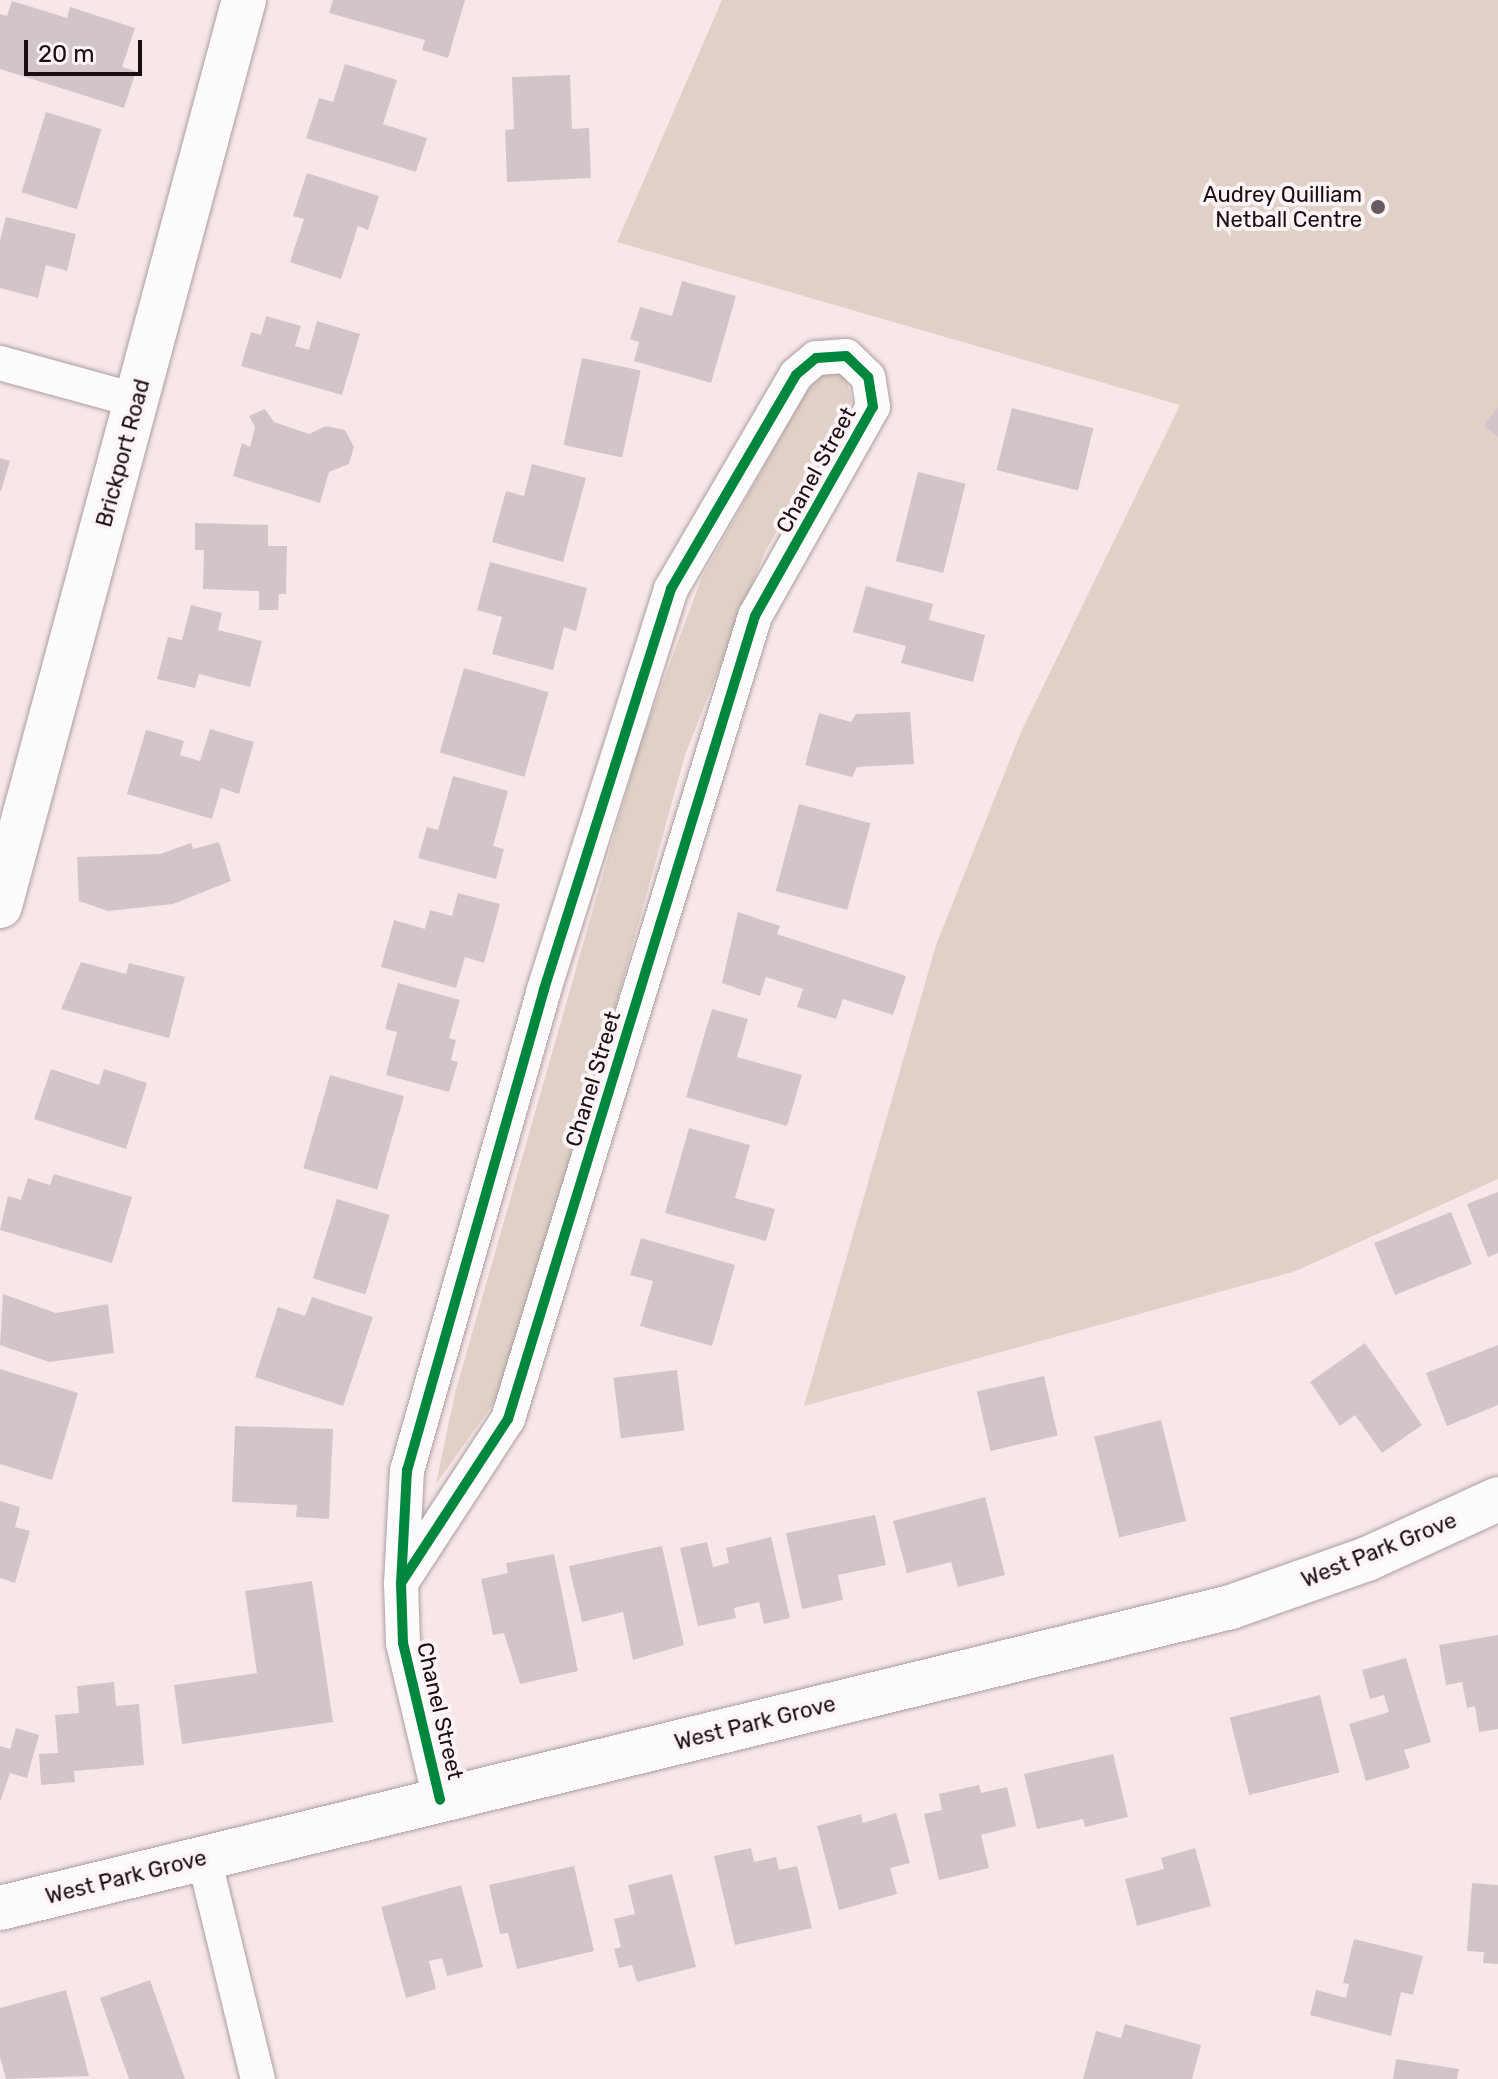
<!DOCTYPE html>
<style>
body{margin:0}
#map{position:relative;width:1498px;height:2079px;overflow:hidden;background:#f8e7e9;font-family:Rubik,sans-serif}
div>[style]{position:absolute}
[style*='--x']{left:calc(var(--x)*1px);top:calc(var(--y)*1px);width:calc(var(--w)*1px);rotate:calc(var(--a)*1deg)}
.green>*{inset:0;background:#e0d0c7}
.building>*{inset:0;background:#d2c5ca;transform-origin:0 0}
.roads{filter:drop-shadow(0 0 2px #ac9ea0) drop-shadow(0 0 2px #ac9ea0)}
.street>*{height:34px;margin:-17px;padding:0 17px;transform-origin:17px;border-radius:17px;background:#fefbfc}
.secondary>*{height:44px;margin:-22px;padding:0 22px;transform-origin:22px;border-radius:22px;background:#fefbfc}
.cycleway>*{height:10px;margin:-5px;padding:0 5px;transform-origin:5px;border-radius:5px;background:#00873e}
.dots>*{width:22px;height:22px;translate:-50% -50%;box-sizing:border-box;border:4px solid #fcf4f5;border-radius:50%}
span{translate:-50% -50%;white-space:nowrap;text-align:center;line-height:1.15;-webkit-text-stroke:8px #fcf4f5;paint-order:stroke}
.poi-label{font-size:22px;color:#1a0e10}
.right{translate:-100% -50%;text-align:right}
.street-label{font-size:22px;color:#1a0e10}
.scale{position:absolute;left:24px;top:40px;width:118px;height:36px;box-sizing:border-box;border:4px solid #1a0e10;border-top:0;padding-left:10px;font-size:24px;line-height:28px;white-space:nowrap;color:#1a0e10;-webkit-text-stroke:6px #fcf4f5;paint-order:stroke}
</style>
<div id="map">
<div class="green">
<i style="clip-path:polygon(722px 0,1498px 0,1498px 1179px,1296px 1271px,804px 1406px,936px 945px,1021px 732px,1180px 405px,617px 242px)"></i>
<i style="clip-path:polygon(837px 372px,846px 379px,852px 401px,765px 552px,685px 755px,586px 1114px,501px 1393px,436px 1484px,455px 1393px,641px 741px,702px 577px,804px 395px,822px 373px)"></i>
</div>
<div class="building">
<i style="clip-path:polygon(333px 0,465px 0,448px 58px,422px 50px,425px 40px,329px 13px)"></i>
<i style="clip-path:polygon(12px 1px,67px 18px,70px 7px,135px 28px,122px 67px,136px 71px,124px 108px,0 69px,0 14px,7px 16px)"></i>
<i style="clip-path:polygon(345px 64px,397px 80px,383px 124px,427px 138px,416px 172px,306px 138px,319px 98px,333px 102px)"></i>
<i style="clip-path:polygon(570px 75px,572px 129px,589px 128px,591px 178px,507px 182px,505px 130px,514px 129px,512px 77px)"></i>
<i style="left:46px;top:112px;width:58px;height:84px;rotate:17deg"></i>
<i style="clip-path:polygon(307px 173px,379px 196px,368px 230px,358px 226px,341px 279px,290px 262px,304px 219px,293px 216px)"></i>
<i style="clip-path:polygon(6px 217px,76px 234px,67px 271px,46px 265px,38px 298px,0 288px,0 240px)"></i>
<i style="clip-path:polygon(682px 281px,736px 296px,711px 383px,634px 361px,639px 342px,630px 339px,640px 307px,672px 316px)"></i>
<i style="clip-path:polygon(266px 316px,301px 326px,295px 346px,309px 350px,317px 321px,360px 334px,342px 395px,241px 366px,251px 332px,261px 335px)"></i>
<i style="left:582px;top:358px;width:60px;height:89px;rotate:12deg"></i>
<i style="clip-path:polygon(1498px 407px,1498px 437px,1484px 426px)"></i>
<i style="left:1012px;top:408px;width:84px;height:64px;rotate:14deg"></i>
<i style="clip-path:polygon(265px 409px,274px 422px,309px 434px,326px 426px,345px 430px,354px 447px,349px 464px,329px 472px,320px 503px,233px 476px,242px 443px,250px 447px,255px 427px,249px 416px)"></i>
<i style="clip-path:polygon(0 458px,10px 461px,1px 491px,0 491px)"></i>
<i style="clip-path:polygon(532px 464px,586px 478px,563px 562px,492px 542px,506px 491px,524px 496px)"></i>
<i style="left:918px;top:472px;width:49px;height:92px;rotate:14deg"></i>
<i style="clip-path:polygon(195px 523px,268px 525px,268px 546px,287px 546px,286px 594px,279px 594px,278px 610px,259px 610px,259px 591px,203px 589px,204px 550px,195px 550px)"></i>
<i style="clip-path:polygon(490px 562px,587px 588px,576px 631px,564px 627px,553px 670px,492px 654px,502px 617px,477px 610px)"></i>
<i style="clip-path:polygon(866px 586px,933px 604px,929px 620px,985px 635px,973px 682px,901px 663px,906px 646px,853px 632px)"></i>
<i style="clip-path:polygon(191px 605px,222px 613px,218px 630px,262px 641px,250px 687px,199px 674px,195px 688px,157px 679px,168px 637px,182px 640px)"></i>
<i style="left:464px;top:668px;width:88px;height:88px;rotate:16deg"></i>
<i style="clip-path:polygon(910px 712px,914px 764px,857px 767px,852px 777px,805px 765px,819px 713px,851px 722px,856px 714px)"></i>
<i style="clip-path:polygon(210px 729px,254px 742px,239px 794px,221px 788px,212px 819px,127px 794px,146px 730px,184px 741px,180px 755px,200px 761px)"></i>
<i style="clip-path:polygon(453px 776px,508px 791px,493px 846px,504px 849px,496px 879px,418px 858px,427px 827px,438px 830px)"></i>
<i style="left:799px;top:804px;width:74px;height:90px;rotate:15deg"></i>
<i style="clip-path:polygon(219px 842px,231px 881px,173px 904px,108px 911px,79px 901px,77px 857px,160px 854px,191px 843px,193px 849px)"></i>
<i style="clip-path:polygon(458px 893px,500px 904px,484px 963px,465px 957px,456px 988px,381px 967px,394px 920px,425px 929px,430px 910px,452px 916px)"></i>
<i style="clip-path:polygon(738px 912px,780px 926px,777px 934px,906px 976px,893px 1015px,843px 999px,836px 1019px,797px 1007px,803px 989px,766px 977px,760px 996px,722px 983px)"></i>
<i style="clip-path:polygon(81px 962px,126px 974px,129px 963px,185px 977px,169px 1038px,61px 1009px)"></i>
<i style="clip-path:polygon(398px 983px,460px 1000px,449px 1038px,456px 1040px,451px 1060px,458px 1062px,449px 1092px,386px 1075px,397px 1032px,385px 1029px)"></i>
<i style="clip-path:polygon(712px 1009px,748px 1019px,737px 1057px,802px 1075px,787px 1126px,686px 1097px)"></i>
<i style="clip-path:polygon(51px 1069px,99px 1085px,104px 1069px,147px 1083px,126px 1149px,34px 1119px)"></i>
<i style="left:330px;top:1075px;width:77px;height:97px;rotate:16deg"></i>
<i style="clip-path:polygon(689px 1128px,750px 1145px,735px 1198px,775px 1209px,766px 1241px,665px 1213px)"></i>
<i style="clip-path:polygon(54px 1174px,132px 1197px,112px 1263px,0 1230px,8px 1196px,21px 1200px,28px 1178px,50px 1185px)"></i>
<i style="clip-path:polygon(1498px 1192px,1498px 1253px,1488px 1257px,1467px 1204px)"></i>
<i style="left:337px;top:1199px;width:55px;height:83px;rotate:17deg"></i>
<i style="left:1451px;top:1212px;width:56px;height:83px;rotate:68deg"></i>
<i style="clip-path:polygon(641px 1238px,735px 1265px,712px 1346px,640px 1326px,653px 1281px,630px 1275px)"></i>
<i style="clip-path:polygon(3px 1294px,56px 1313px,108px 1304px,114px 1353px,49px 1362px,0 1345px)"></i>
<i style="clip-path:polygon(312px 1297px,373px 1317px,343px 1406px,255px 1377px,278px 1307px,305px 1316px)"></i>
<i style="clip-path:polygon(1365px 1343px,1422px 1425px,1382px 1453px,1355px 1415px,1340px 1426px,1310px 1382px)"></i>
<i style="clip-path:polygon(1498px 1345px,1498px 1405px,1447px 1426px,1426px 1373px)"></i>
<i style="clip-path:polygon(0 1369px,78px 1393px,52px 1480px,0 1464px)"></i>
<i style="left:677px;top:1370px;width:61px;height:64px;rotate:83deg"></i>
<i style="left:1044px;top:1376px;width:61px;height:69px;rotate:77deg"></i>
<i style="left:1161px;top:1420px;width:104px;height:69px;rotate:76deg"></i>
<i style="clip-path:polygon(235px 1426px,333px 1429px,329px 1519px,296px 1517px,297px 1505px,232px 1502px)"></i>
<i style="clip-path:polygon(985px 1497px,1005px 1575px,958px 1587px,951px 1562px,907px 1573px,893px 1521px)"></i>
<i style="clip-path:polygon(0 1501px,20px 1507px,15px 1527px,30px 1531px,15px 1583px,0 1578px)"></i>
<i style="clip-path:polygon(875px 1515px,886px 1565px,838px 1575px,843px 1600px,802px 1609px,786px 1533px)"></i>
<i style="clip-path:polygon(771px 1537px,790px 1618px,764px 1624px,759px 1602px,734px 1608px,736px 1618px,698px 1626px,680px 1548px,707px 1542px,713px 1567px,729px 1563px,726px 1548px)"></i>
<i style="clip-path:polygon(662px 1546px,684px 1645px,633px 1660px,623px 1612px,582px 1622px,569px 1566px)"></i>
<i style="clip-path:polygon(554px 1554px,578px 1671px,520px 1684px,504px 1633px,493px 1635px,481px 1579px,508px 1573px,506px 1563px)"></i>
<i style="clip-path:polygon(312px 1581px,333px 1722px,182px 1744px,174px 1685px,257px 1673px,245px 1591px)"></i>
<i style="clip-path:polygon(1498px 1635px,1498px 1729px,1479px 1732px,1475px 1706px,1467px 1708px,1462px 1682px,1446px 1685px,1439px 1645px)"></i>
<i style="clip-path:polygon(1406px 1658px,1431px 1742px,1404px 1750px,1410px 1768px,1366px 1781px,1349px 1724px,1389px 1712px,1384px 1695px,1370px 1699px,1362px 1670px)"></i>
<i style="clip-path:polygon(114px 1682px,116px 1706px,139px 1704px,144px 1765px,74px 1771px,75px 1782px,41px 1785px,39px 1754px,58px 1753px,55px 1715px,79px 1713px,77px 1686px)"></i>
<i style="left:1320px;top:1695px;width:80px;height:93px;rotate:76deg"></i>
<i style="clip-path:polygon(16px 1728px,39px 1735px,27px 1778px,10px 1773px,0 1802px,0 1746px,10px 1749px)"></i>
<i style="clip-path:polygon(1113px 1754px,1128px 1817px,1085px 1827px,1083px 1819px,1037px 1829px,1024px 1774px)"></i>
<i style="clip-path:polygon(979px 1785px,981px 1793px,1007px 1787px,1016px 1826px,981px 1835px,989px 1868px,939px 1880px,924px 1814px,942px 1810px,939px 1794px)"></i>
<i style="clip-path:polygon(896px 1813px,910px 1863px,890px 1868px,897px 1894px,839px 1910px,817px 1826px,861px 1814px,863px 1823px)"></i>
<i style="clip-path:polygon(751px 1848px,754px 1862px,776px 1857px,779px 1870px,797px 1866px,812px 1928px,735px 1945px,714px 1856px)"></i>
<i style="clip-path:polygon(1195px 1848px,1211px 1906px,1137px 1926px,1125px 1879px,1164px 1869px,1161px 1858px)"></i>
<i style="clip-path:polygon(574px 1866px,594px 1951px,517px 1969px,508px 1933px,500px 1934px,489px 1885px)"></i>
<i style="clip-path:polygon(672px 1874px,696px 1967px,637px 1982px,632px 1965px,619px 1968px,614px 1949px,621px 1947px,614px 1919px,635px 1914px,628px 1885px)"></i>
<i style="clip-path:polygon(1472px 1883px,1498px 1885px,1498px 1964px,1483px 1963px,1484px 1952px,1467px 1951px)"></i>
<i style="clip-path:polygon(461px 1885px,483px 1967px,447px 1976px,442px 1958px,429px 1961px,436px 1989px,406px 1998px,381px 1907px)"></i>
<i style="clip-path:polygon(1354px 1939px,1423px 1956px,1413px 1995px,1401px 1992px,1391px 2036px,1310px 2015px,1316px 1990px,1346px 1998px,1349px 1984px,1343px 1983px)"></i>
<i style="clip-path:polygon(150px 1980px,185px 2079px,129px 2079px,100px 1998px)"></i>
<i style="clip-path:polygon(66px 1990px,89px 2076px,6px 2079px,0 2057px,0 2008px)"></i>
<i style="clip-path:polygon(1125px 2024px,1201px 2045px,1192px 2079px,1083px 2079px,1096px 2031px,1121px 2038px)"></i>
<i style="clip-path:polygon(1396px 2059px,1459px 2069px,1457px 2079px,1393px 2079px)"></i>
</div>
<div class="roads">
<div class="street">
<i style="--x:0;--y:363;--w:143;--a:15.4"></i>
<i style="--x:401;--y:1583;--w:196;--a:-56.9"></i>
<i style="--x:508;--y:1419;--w:840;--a:-72.9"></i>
<i style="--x:755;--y:616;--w:240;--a:-60.6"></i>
<i style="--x:873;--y:407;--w:30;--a:-99"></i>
<i style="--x:868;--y:377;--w:30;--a:-136"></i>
<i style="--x:846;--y:356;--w:30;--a:176"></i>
<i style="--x:816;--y:358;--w:26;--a:140"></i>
<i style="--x:796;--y:375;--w:248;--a:120.3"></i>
<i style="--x:671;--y:589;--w:421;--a:107.6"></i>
<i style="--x:544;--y:990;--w:499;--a:105.9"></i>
<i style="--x:407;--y:1470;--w:113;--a:93"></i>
<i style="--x:401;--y:1583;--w:60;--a:88.1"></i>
<i style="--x:403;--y:1643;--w:161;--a:76.7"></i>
<i style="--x:204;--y:1858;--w:228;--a:76.3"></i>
</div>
<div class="secondary">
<i style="--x:0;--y:906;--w:938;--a:-74.93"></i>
<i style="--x:0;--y:1908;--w:1267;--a:-13.74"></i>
<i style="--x:1231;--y:1607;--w:144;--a:-19.4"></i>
<i style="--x:1367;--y:1559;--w:144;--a:-24.6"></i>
</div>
</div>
<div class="cycleway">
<i style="--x:401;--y:1583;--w:196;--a:-56.9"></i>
<i style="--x:508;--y:1419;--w:840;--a:-72.9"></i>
<i style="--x:755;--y:616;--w:240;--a:-60.6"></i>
<i style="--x:873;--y:407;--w:30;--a:-99"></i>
<i style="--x:868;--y:377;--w:30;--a:-136"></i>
<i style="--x:846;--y:356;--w:30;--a:176"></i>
<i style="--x:816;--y:358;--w:26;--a:140"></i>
<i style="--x:796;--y:375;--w:248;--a:120.3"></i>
<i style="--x:671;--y:589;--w:421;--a:107.6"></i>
<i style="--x:544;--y:990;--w:499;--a:105.9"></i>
<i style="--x:407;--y:1470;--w:113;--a:93"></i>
<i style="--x:401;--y:1583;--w:60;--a:88.1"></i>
<i style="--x:403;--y:1643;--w:161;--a:76.7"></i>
</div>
<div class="dots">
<i style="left:1378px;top:207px;background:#685a5c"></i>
</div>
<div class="poi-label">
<span class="right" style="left:1362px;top:207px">Audrey Quilliam<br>Netball Centre</span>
</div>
<div class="street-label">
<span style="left:123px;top:453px;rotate:-75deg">Brickport Road</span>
<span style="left:816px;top:470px;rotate:-61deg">Chanel Street</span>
<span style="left:593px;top:1079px;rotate:-73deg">Chanel Street</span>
<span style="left:1379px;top:1550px;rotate:-22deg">West Park Grove</span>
<span style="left:440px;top:1711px;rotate:77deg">Chanel Street</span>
<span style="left:755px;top:1723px;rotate:-14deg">West Park Grove</span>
<span style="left:126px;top:1877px;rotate:-14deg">West Park Grove</span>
</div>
<div class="scale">20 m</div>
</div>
